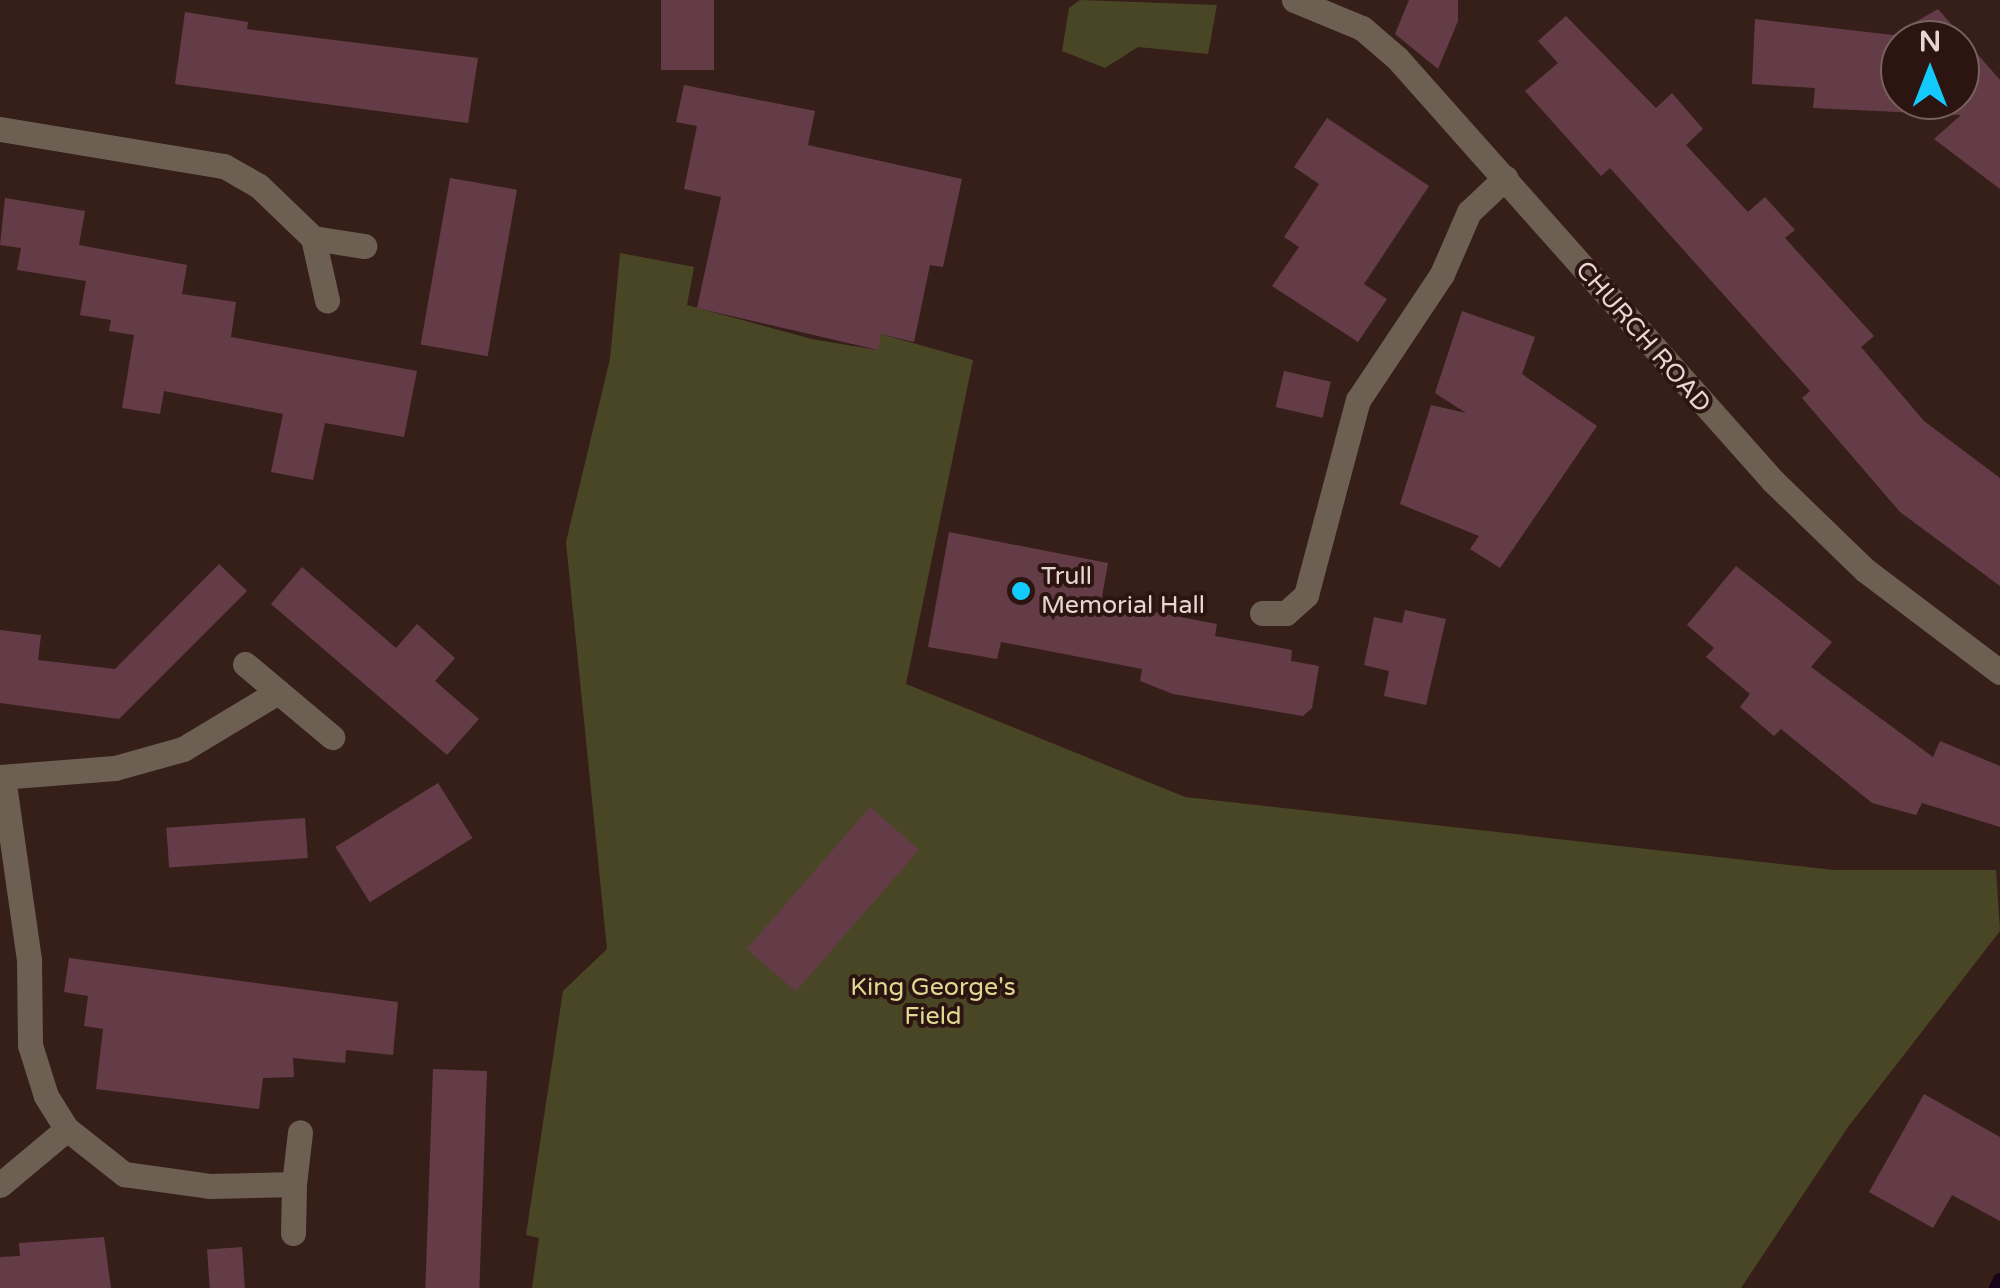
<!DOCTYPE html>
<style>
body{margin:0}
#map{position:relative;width:2000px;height:1288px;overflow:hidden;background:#371f19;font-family:"Varela Round",sans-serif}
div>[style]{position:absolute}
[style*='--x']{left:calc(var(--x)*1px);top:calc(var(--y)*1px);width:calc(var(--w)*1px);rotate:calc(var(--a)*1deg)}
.green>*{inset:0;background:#494625}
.stream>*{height:14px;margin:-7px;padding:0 7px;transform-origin:7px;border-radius:7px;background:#19031a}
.building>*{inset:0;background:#643c48;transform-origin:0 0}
.street>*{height:25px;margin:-12.5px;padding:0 12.5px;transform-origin:12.5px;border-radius:12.5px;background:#6d6052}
.dots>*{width:28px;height:28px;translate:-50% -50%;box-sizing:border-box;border:5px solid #2c1510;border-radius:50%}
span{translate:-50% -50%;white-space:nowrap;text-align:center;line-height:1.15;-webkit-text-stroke:8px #2c1510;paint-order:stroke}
.street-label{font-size:25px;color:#e7d6d2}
.poi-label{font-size:25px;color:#e7d6d2}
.left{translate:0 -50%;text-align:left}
.park-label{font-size:25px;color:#e0d994}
.north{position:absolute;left:1880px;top:20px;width:100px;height:100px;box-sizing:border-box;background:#2c1510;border:2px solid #77625e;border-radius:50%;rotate:0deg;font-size:28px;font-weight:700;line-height:40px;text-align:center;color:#e7d6d2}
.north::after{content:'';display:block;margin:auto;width:35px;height:45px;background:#12cafb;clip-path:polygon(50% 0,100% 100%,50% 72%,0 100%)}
</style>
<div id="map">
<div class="green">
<i style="clip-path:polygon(1080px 0,1217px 5px,1208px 54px,1138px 47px,1105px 68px,1062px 51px,1069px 8px)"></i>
<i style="clip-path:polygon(620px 253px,694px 267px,687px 305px,812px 339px,877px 350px,881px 334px,973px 360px,906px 684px,1185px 797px,1834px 870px,1996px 870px,2000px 931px,1848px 1127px,1741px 1288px,532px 1288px,539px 1238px,526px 1235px,563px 991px,607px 949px,566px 542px,610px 359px)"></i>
</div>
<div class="stream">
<i style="--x:1996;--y:1288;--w:9;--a:-63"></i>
</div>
<div class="building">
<i style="left:661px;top:0;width:53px;height:70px"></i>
<i style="clip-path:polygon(1409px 0,1458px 0,1458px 21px,1438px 69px,1395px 34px)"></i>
<i style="clip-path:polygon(evenodd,1938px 9px,2000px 80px,2000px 189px,1934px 139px,1961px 115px,1813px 108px,1815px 88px,1752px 84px,1755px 19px,1893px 35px,1938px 9px,1900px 40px,1960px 40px,1960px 100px,1900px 100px,1900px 40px)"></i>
<i style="clip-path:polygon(185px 12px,248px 22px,247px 29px,478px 58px,468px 123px,175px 84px)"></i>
<i style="clip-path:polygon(1566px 16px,1656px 108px,1672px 93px,1703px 129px,1686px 145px,1748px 212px,1765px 197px,1795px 230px,1785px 238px,1874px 336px,1861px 347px,1924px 421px,2000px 478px,2000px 586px,1900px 512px,1802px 398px,1810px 391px,1610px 168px,1601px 176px,1525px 91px,1558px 63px,1538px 41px)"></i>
<i style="clip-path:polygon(684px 85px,815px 111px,808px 145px,962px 179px,943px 267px,930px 265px,914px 342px,881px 334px,878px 350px,697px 308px,721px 197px,684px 189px,697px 126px,676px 122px)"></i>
<i style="clip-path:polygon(1327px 118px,1429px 186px,1364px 284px,1387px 299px,1358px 342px,1272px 286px,1299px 247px,1284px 237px,1319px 184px,1294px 167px)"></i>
<i style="left:450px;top:178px;width:68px;height:169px;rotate:10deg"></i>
<i style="clip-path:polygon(5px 198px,85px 211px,79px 245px,187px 265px,182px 294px,236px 302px,231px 337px,417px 371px,404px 437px,325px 423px,313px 480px,271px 472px,283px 414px,164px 391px,160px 414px,122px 408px,134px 335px,109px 331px,111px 320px,80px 315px,86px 281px,17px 270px,21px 248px,0 245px)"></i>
<i style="clip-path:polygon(1462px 311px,1535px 337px,1522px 374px,1597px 426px,1500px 568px,1470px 549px,1479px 536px,1400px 504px,1431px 405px,1466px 413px,1435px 393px)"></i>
<i style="left:1284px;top:371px;width:48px;height:37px;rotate:13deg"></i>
<i style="clip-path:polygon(949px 532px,1108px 563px,1101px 602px,1217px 624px,1215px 636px,1292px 650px,1291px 661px,1319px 666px,1312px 708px,1303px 716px,1173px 694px,1140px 681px,1142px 669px,1001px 642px,997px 659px,928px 647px)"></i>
<i style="clip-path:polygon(219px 564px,247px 591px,119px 719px,0 703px,0 630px,41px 635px,38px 660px,115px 669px)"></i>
<i style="clip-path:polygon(1736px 566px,1832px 642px,1811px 667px,1933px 757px,1940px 741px,2000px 766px,2000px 827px,1922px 803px,1916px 815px,1872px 803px,1781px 729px,1774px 736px,1740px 707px,1750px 694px,1706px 657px,1714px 648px,1687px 625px)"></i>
<i style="clip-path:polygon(302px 567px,396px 648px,417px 624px,455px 658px,435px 681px,479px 719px,447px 755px,271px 604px)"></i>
<i style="clip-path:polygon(1405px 610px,1446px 619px,1426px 705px,1384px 696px,1389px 671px,1364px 665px,1374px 617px,1402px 623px)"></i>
<i style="left:438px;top:783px;width:65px;height:121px;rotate:58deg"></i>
<i style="left:870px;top:807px;width:65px;height:188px;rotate:41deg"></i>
<i style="left:305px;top:818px;width:40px;height:139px;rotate:86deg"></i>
<i style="clip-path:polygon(69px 958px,398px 1002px,393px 1055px,346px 1050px,345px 1063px,293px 1058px,294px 1077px,263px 1078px,259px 1109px,96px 1089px,103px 1029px,84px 1026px,88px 996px,64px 992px)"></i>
<i style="left:433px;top:1069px;width:54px;height:219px;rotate:2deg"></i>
<i style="clip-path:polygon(1924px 1094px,2000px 1137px,2000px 1221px,1952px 1195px,1933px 1228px,1869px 1192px)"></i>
<i style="clip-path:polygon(104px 1237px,111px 1288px,0 1288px,0 1257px,20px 1256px,19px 1243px)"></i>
<i style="left:242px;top:1247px;width:41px;height:35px;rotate:86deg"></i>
</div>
<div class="street">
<i style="--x:1294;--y:0;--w:74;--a:22.4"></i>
<i style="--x:1362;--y:28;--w:46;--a:40.6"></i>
<i style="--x:1397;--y:58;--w:566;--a:48.37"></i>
<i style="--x:1773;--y:481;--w:128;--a:44.1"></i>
<i style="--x:1865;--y:570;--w:169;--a:37.1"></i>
<i style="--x:0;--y:129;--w:227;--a:9.4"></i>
<i style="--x:224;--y:166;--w:40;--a:29.7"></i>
<i style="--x:259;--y:186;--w:75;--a:43.9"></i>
<i style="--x:313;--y:238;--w:64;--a:77.3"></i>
<i style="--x:313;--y:238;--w:52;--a:8.9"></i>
<i style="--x:1262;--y:613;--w:24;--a:0"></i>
<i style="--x:1286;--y:613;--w:27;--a:-42"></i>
<i style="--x:1306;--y:595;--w:202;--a:-75.1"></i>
<i style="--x:1358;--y:400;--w:151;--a:-56.3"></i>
<i style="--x:1442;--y:274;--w:68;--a:-66.5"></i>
<i style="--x:1469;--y:212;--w:50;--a:-43.4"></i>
<i style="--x:245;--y:664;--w:114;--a:40"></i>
<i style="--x:0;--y:777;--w:115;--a:-4.5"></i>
<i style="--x:115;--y:768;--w:71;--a:-15.6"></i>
<i style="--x:183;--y:749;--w:111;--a:-31"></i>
<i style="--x:3;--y:777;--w:185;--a:81.9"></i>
<i style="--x:29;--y:960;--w:85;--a:89.3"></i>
<i style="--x:30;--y:1045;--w:53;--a:72.6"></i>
<i style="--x:46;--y:1096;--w:39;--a:58"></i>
<i style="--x:67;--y:1129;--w:73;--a:38.3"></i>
<i style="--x:124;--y:1174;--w:86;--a:8"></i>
<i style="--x:209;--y:1186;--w:85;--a:-1.3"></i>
<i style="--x:294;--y:1184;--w:52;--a:-83.4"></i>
<i style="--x:0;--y:1185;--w:87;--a:-39.9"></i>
<i style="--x:293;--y:1233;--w:49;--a:-88.8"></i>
</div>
<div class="dots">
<i style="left:1021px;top:591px;background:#12cafb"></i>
</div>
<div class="street-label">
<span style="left:1643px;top:337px;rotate:49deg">CHURCH ROAD</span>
</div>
<div class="poi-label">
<span class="left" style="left:1041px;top:591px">Trull<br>Memorial Hall</span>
</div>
<div class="park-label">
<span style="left:933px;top:1002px">King George's<br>Field</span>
</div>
<div class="north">N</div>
</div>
